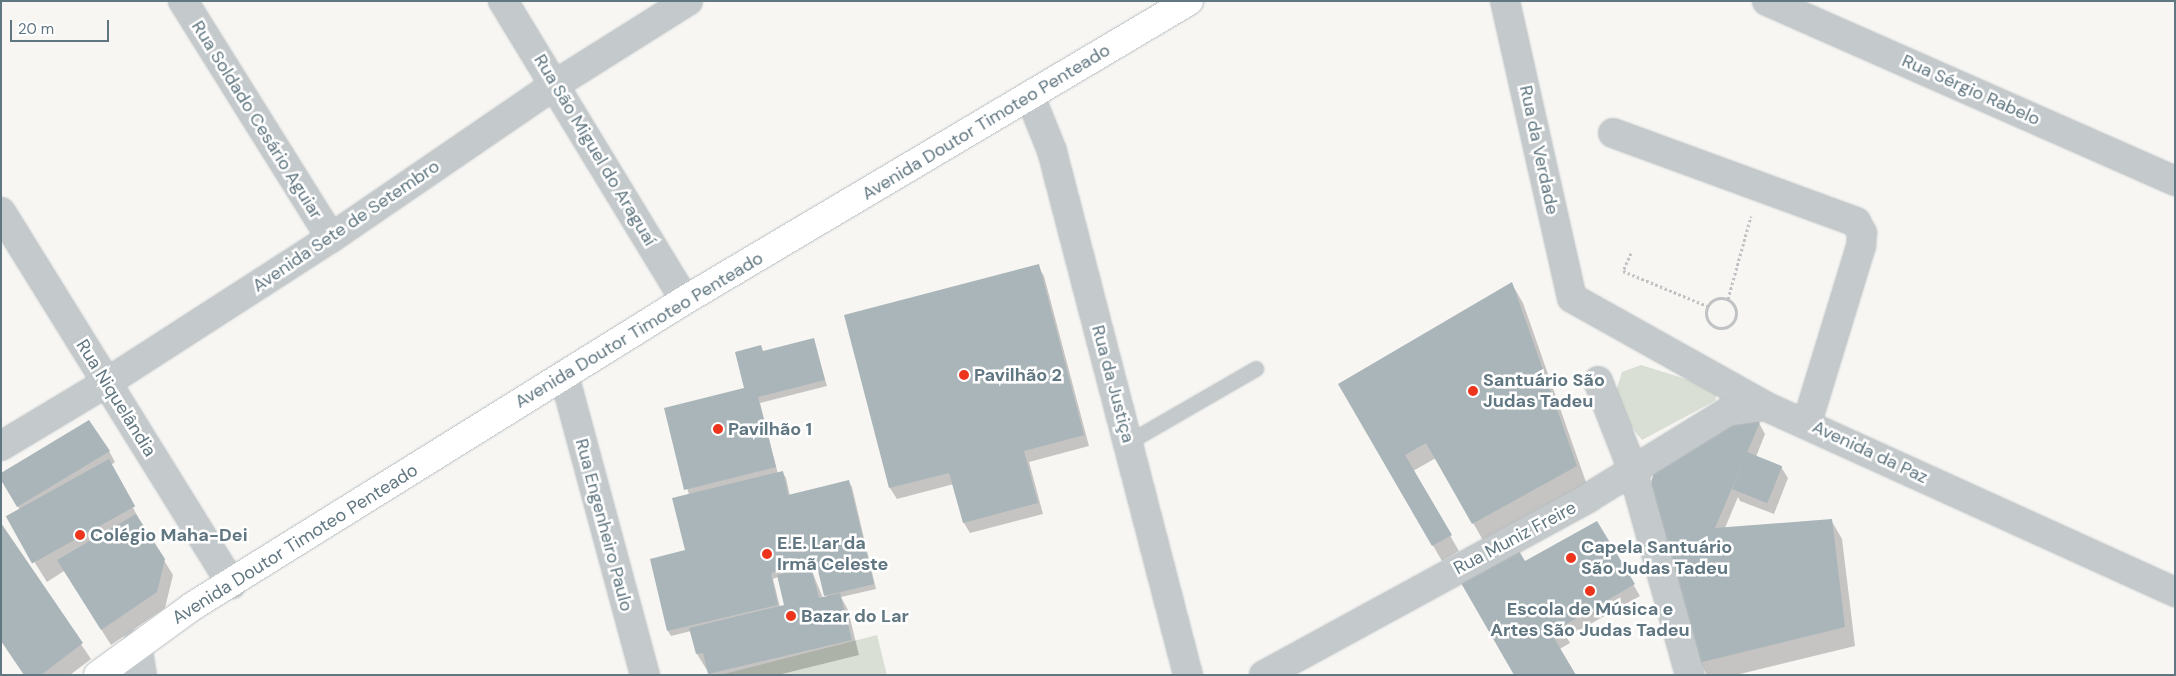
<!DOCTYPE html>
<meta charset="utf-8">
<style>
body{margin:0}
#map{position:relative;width:2176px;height:676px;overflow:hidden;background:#f7f6f3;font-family:"DM Sans",sans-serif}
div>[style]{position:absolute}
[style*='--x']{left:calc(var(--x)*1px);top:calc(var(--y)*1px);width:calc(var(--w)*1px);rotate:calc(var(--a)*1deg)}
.green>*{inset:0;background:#d9dfd4}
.shadow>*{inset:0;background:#0003}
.building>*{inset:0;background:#aab5b9;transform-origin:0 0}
.path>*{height:3px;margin-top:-1.5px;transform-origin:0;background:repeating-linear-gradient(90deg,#c0c2c4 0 2.5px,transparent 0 5px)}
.path>.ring{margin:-1.5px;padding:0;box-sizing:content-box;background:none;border:3px solid #c0c2c4;border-radius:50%}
.roads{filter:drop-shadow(0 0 1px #b6bdc0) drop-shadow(0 0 1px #b6bdc0)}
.lane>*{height:14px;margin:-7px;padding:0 7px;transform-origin:7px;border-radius:7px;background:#c4c9cb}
.street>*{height:28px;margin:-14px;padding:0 14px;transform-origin:14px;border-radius:14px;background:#c4c9cb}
.secondary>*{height:28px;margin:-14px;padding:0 14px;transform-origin:14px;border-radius:14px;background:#fff}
.dots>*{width:14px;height:14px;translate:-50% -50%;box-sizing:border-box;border:2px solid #fff;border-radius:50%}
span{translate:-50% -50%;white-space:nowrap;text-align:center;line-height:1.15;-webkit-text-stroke:5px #fff;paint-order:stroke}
.street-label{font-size:18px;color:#607680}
.poi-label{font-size:18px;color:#607680;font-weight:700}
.left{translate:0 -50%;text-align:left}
.frame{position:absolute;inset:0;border:2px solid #607680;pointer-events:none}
.scale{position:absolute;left:10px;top:20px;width:99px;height:22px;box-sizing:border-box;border:2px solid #607680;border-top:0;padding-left:6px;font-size:15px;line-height:18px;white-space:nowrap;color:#607680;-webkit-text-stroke:4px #fff;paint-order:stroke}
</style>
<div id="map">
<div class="green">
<i style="clip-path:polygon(1641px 365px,1718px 389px,1715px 401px,1642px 440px,1623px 417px,1616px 391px,1622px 372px)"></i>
<i style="clip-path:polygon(877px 635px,887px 675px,720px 675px)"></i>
</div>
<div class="shadow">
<i style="clip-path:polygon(1038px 266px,1044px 276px,1089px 446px,1029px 462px,1043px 514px,970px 533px,964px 523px,954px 484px,897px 499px,890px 488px,845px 316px)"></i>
<i style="clip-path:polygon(1512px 284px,1523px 303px,1587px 485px,1484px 542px,1436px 458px,1413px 471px,1459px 551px,1442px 561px,1339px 384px)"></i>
<i style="clip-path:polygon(evenodd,813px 339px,827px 386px,760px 403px,778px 474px,783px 473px,786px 478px,790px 496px,849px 482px,852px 487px,876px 589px,841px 597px,848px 610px,859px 655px,778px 675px,710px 675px,697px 654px,691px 631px,671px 636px,668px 631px,686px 551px,689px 495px,666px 409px,746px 389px,763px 352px,813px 339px,818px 568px,827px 598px,823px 598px,811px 569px,818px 568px,813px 339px,778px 577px,785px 606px,780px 607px,773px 579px,778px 577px)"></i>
<i style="clip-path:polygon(1759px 423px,1765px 434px,1756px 457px,1781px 467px,1788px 478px,1774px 514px,1740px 501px,1738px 497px,1725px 528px,1831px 520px,1842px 539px,1855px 646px,1736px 675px,1707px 675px,1700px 662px,1662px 533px)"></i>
<i style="clip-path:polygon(109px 451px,115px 462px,111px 465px,141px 523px,173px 575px,165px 608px,111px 645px,64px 571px,47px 582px,18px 536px,22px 513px,1px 478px)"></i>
<i style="clip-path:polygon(1596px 522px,1640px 596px,1569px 636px,1533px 579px,1570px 643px,1515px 675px,1524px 563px)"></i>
<i style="clip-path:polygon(2px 526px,91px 659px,70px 675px,24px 675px)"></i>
</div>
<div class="building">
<i style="clip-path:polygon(1039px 264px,1084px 435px,1024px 451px,1038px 503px,963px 523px,949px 473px,889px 488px,844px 315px)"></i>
<i style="clip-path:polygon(1512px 282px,1577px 466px,1472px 524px,1426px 443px,1405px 455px,1452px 535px,1432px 546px,1338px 384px)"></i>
<i style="clip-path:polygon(814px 338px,825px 380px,758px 397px,776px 467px,684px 490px,664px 408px,744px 388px,735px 352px,761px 345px,763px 351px)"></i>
<i style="clip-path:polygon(1738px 418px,1760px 422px,1715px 528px,1832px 519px,1845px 627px,1698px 663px,1648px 497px,1653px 475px,1661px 465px)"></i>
<i style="clip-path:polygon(89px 420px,110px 451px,17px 507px,1px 480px,1px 473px)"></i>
<i style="left:1747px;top:452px;width:38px;height:40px;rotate:22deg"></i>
<i style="left:109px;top:459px;width:54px;height:118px;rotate:61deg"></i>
<i style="clip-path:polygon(783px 471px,788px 495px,849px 480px,874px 584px,824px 596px,816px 562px,771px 573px,778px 605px,667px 631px,650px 559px,685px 550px,672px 498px)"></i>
<i style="clip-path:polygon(136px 514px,165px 559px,157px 592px,101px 630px,57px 560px)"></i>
<i style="clip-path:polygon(1597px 521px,1635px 584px,1551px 633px,1576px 675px,1514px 675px,1461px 583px,1519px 551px,1525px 561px)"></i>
<i style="clip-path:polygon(1px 523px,83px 643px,41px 675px,24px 675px,1px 641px)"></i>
<i style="clip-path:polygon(811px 567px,819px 598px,840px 593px,852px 640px,708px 674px,703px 653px,696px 654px,689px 628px,784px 605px,777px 575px)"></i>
</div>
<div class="path">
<i style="--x:1631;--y:253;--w:20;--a:114"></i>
<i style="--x:1623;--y:271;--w:91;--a:22.6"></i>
<i class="ring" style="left:1706px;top:298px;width:27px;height:27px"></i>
<i style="--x:1728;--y:299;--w:86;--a:-74.5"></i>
</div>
<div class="roads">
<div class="lane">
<i style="--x:1128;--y:443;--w:148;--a:-30"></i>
</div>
<div class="street">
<i style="--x:183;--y:1;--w:279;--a:58"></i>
<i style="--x:503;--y:1;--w:350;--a:58.7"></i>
<i style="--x:1505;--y:1;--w:304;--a:77.3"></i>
<i style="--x:1572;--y:298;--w:221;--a:29.2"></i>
<i style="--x:1765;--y:406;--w:450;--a:24.4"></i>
<i style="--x:1767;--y:1;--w:446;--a:23.8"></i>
<i style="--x:1030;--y:96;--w:59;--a:68.2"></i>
<i style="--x:1052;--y:151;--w:541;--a:75.45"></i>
<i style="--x:1613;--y:133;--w:259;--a:20.1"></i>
<i style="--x:1856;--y:222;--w:13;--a:61"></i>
<i style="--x:1862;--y:233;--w:13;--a:94"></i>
<i style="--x:1861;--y:246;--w:185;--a:107"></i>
<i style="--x:1;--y:212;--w:438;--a:58.2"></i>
<i style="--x:564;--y:375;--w:311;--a:74.9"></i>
<i style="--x:1598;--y:381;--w:97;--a:68.7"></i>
<i style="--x:1633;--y:471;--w:212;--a:74.4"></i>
<i style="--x:1;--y:446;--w:122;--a:-31"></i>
<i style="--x:106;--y:383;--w:268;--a:-32.8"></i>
<i style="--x:331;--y:238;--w:273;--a:-34.4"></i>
<i style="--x:556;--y:84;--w:156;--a:-32.2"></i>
<i style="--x:137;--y:644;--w:31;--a:81"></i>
<i style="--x:1264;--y:675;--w:369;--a:-28.6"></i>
<i style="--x:1588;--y:498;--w:163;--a:-31.7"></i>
<i style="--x:1727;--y:412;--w:38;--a:-9"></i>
</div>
<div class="secondary">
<i style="--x:98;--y:675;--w:117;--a:-36"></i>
<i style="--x:193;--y:606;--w:579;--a:-31.88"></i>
<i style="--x:685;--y:300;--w:586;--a:-30.68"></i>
</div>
</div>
<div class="dots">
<i style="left:964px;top:375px;background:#ed351d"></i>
<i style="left:1473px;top:391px;background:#ed351d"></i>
<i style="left:718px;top:429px;background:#ed351d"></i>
<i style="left:80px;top:535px;background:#ed351d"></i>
<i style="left:767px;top:554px;background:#ed351d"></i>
<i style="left:1571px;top:558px;background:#ed351d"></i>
<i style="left:1590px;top:591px;background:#ed351d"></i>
<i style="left:791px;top:616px;background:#ed351d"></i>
</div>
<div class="street-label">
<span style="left:1971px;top:90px;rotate:24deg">Rua Sérgio Rabelo</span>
<span style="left:257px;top:120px;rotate:58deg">Rua Soldado Cesário Aguiar</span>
<span style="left:986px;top:122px;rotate:-31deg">Avenida Doutor Timoteo Penteado</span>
<span style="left:595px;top:150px;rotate:59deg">Rua São Miguel do Araguaí</span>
<span style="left:1539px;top:150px;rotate:78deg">Rua da Verdade</span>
<span style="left:346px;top:226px;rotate:-34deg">Avenida Sete de Setembro</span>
<span style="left:639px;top:330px;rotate:-31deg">Avenida Doutor Timoteo Penteado</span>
<span style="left:1113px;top:384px;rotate:75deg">Rua da Justiça</span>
<span style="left:116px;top:398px;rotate:58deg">Rua Niquelândia</span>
<span style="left:1870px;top:452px;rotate:25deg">Avenida da Paz</span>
<span style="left:604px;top:525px;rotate:75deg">Rua Engenheiro Paulo</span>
<span style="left:1515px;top:538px;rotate:-28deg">Rua Muniz Freire</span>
<span style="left:295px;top:544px;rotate:-32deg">Avenida Doutor Timoteo Penteado</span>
</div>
<div class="poi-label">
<span class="left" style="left:974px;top:375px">Pavilhão 2</span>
<span class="left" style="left:1483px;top:391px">Santuário São<br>Judas Tadeu</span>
<span class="left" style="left:728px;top:429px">Pavilhão 1</span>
<span class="left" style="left:90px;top:535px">Colégio Maha-Dei</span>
<span class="left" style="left:777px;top:554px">E.E. Lar da<br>Irmã Celeste</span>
<span class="left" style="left:1581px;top:558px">Capela Santuário<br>São Judas Tadeu</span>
<span style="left:1590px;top:620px">Escola de Música e<br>Artes São Judas Tadeu</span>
<span class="left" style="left:801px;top:616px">Bazar do Lar</span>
</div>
<div class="frame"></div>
<div class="scale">20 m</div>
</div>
